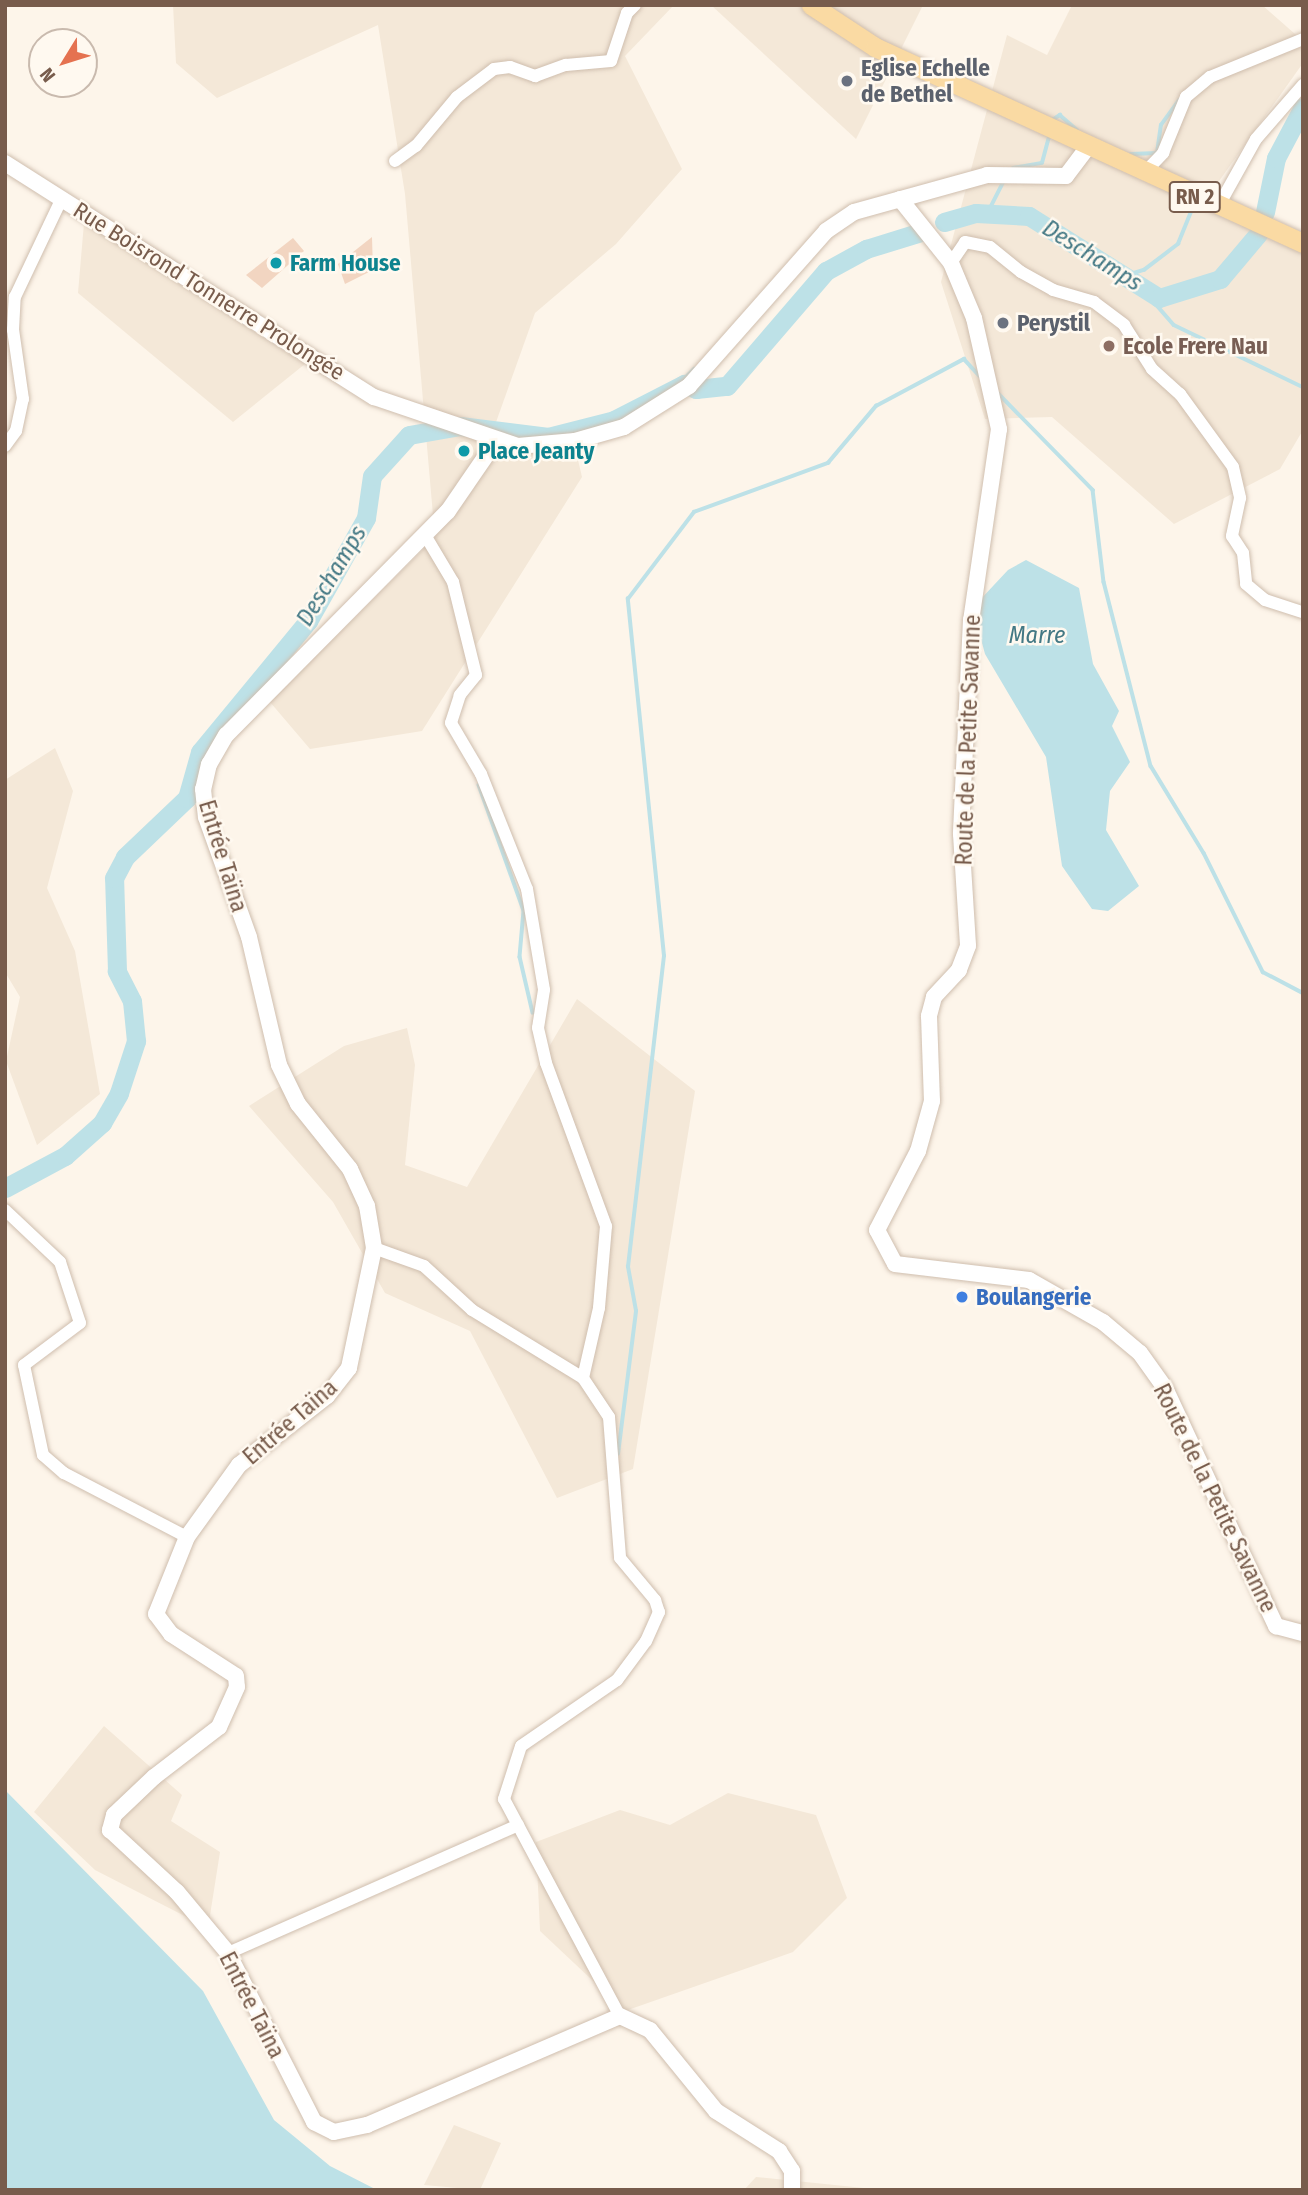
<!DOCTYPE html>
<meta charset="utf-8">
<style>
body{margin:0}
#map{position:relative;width:1308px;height:2195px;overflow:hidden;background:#fdf5ea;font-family:"Fira Sans Condensed",sans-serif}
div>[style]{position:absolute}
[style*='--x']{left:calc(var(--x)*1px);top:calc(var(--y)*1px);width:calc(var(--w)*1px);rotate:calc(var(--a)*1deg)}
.residential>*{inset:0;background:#f4e8d8}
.water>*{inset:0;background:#bde1e7}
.stream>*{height:3.5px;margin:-1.75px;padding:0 1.75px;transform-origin:1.75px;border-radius:1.75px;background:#bde1e7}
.river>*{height:19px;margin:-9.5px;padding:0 9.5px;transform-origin:9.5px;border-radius:9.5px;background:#bde1e7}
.building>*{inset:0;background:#f2d5c1}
.roads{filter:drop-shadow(0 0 2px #cfbeae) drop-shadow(0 0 2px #cfbeae)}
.street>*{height:12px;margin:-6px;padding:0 6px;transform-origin:6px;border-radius:6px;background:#fff}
.secondary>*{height:16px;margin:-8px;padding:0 8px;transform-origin:8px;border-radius:8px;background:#fff}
.primary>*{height:19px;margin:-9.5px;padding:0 9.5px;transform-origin:9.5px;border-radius:9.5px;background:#fadaa3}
.dots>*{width:19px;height:19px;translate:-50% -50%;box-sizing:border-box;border:4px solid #fff9f0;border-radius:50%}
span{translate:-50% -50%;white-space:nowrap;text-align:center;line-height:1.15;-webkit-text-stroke:5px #fff9f0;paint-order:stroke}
.shield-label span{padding:2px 5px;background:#fff9f0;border:2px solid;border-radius:5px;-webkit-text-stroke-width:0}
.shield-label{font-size:21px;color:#785c4c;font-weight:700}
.worship-label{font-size:23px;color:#5b616d;font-weight:700}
.left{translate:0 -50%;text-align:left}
.culture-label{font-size:23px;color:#0d838f;font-weight:700}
.street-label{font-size:23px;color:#785c4c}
.education-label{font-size:23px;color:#785e54;font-weight:700}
.shop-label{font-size:23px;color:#366cbe;font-weight:700}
.water-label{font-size:24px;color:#437884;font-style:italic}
.frame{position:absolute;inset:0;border:7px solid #785c4c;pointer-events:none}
.north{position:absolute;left:28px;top:28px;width:70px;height:70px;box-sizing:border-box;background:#fff9f0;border:2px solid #c9baae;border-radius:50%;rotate:232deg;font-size:19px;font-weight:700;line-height:28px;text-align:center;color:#785c4c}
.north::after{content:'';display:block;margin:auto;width:24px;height:32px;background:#e57250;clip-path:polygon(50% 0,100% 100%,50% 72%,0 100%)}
</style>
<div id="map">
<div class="residential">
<i style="clip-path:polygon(173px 5px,674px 5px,625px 56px,682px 169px,616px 244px,535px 313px,485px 453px,575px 447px,582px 477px,422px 731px,310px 749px,270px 702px,435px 538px,405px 194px,378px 25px,217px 98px,176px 63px)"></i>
<i style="clip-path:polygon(711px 5px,923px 5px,856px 139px)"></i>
<i style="clip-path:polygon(1072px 5px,1262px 5px,1303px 41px,1303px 63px,1212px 191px,1303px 234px,1303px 430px,1280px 469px,1174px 524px,1052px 417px,985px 419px,941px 282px,1007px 35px,1047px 55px)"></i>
<i style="clip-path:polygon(84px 223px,305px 364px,233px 422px,78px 293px)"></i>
<i style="clip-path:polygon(55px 748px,73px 791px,47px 888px,75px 951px,100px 1094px,37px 1145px,6px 1061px,20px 997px,5px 972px,5px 780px)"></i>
<i style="clip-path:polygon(577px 999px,695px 1091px,633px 1469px,557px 1498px,470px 1331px,385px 1293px,333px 1202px,249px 1106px,344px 1046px,407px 1028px,415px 1065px,405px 1165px,467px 1187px)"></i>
<i style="clip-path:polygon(104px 1726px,182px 1795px,171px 1821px,220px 1852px,208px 1928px,95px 1870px,34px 1812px)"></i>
<i style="clip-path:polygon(728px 1793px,816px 1815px,847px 1898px,793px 1952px,625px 2011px,540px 1931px,536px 1842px,620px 1810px,670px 1825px)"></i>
<i style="clip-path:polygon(454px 2125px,501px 2143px,480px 2190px,424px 2185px)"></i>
<i style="clip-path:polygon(756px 2177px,883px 2190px,744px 2190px)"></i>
</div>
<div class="water">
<i style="clip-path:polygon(1026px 560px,1079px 588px,1093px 664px,1119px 711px,1112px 726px,1130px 762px,1110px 791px,1106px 830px,1139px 886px,1108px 911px,1092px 909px,1062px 866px,1046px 757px,985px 654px,976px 621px,979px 601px,1008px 570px)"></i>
<i style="clip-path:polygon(5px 1790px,203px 1991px,274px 2120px,330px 2166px,377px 2190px,5px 2190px)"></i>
</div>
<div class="stream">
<i style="--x:1051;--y:121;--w:11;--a:-34"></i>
<i style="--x:1060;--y:115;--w:23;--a:41"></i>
<i style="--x:1131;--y:154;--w:26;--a:-2"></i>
<i style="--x:1157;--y:153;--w:28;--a:-82"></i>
<i style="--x:1161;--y:125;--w:31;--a:-54"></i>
<i style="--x:1013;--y:168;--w:29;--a:-10"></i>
<i style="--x:1042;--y:163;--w:28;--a:-75"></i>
<i style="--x:987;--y:214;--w:39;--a:-63"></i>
<i style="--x:1124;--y:276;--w:21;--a:-17"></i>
<i style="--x:1144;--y:270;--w:43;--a:-37.4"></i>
<i style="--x:1178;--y:244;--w:45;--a:-68"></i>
<i style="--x:1141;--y:287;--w:50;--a:49"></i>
<i style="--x:1174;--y:325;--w:143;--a:25.7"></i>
<i style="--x:677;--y:386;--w:24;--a:-45"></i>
<i style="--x:998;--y:393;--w:136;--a:45.6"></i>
<i style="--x:1093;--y:490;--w:93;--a:83.2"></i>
<i style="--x:1104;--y:582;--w:190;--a:75.7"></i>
<i style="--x:1151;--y:766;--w:102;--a:58.7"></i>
<i style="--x:1204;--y:853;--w:133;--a:63.6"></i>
<i style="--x:1263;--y:972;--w:45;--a:27.7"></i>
<i style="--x:479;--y:785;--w:134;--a:70.3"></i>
<i style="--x:524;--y:911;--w:46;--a:95"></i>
<i style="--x:520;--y:957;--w:57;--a:76.9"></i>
<i style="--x:618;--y:1454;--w:144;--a:-82.8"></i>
<i style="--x:636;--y:1311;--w:45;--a:-100.3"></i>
<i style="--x:628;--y:1267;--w:313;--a:-83.4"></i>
<i style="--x:664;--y:956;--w:359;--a:-95.8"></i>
<i style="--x:628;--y:599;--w:109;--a:-52.8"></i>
<i style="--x:694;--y:512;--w:143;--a:-20.1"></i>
<i style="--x:828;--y:463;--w:75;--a:-49.9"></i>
<i style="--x:876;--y:406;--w:100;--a:-28.1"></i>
<i style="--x:964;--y:359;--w:23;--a:47"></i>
</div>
<div class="river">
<i style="--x:1265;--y:212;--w:55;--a:-78.5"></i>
<i style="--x:1276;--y:158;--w:58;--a:-62.1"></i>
<i style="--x:944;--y:222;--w:33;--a:-16"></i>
<i style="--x:976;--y:213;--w:53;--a:3.2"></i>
<i style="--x:1029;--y:216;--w:154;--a:32.2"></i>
<i style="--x:1159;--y:298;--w:64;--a:-17.3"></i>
<i style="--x:1220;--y:279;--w:59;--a:-49.8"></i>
<i style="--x:5;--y:1188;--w:68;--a:-28.1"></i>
<i style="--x:65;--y:1156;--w:50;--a:-41.7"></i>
<i style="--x:102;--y:1123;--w:34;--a:-60"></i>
<i style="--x:119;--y:1093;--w:55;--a:-71.9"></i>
<i style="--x:136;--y:1041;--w:40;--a:-95.7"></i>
<i style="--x:132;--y:1001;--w:34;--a:-117"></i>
<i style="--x:117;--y:971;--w:93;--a:-91.8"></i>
<i style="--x:114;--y:878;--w:24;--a:-62"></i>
<i style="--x:125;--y:857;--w:86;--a:-43.6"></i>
<i style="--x:187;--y:798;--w:48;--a:-74.2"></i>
<i style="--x:200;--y:752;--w:170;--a:-50.5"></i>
<i style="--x:308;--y:621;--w:118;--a:-60.6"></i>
<i style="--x:366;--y:518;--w:42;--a:-81.9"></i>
<i style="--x:372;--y:476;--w:55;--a:-47.9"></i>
<i style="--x:409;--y:435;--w:52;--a:-10"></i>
<i style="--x:460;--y:426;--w:89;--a:7.1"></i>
<i style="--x:548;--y:437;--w:68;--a:-14.4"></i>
<i style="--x:614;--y:420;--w:79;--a:-27.2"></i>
<i style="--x:684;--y:384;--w:13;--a:23"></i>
<i style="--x:696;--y:389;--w:31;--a:-6"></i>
<i style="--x:727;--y:386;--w:152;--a:-49.3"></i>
<i style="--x:826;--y:271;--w:46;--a:-28.8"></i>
<i style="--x:866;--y:249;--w:58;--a:-17.2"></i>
</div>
<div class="building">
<i style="clip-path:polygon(372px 237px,373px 270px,345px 284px,338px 264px)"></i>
<i style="clip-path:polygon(293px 238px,304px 251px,262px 288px,246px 275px)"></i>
</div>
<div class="roads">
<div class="street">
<i style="--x:395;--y:161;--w:26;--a:-36"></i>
<i style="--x:416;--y:146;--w:64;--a:-50.1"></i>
<i style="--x:457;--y:97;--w:46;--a:-37.1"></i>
<i style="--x:494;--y:69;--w:16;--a:-7"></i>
<i style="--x:510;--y:67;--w:27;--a:20"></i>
<i style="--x:535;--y:76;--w:33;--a:-20"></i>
<i style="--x:566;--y:65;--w:45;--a:-5.1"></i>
<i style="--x:611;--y:61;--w:51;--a:-71.6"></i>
<i style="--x:627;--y:13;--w:11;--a:-45"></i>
<i style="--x:1144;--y:173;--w:28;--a:-46"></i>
<i style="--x:1163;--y:153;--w:61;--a:-67.7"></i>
<i style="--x:1186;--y:97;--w:31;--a:-40"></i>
<i style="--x:1210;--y:77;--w:100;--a:-22.2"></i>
<i style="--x:1218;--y:207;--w:78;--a:-60.8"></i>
<i style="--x:1256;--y:139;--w:72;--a:-49"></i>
<i style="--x:951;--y:263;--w:25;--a:-56"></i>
<i style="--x:965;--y:242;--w:25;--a:11"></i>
<i style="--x:990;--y:247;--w:40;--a:39"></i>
<i style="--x:1021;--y:272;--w:37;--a:29"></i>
<i style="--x:1053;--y:290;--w:43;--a:16.3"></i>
<i style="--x:1094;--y:302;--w:38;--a:37"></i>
<i style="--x:1124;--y:325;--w:52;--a:57.5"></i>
<i style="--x:1152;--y:369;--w:38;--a:42"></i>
<i style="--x:1180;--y:394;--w:90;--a:54"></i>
<i style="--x:1233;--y:467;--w:32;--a:77"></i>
<i style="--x:1240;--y:498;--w:39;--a:102"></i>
<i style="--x:1232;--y:536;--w:20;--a:57"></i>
<i style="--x:1243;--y:553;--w:31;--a:84"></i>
<i style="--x:1246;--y:584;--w:25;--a:40"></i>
<i style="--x:1265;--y:600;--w:40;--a:18"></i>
<i style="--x:5;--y:446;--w:19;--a:-54"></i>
<i style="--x:16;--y:431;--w:33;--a:-78"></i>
<i style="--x:23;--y:399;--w:70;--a:-98.2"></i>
<i style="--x:13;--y:330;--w:33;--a:-87"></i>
<i style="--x:15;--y:297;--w:110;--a:-64.6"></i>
<i style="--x:425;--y:535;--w:55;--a:59.2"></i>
<i style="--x:453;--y:582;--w:96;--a:76.1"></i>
<i style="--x:476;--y:675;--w:26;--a:129"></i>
<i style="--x:460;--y:695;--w:29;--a:108"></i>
<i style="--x:451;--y:723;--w:59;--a:59.5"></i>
<i style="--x:481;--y:774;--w:124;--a:68.2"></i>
<i style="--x:527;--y:889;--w:102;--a:80.4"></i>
<i style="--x:544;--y:990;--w:38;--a:99"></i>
<i style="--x:538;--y:1028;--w:36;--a:77"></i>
<i style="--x:546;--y:1063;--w:174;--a:69.8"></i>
<i style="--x:606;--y:1226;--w:82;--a:94.9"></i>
<i style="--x:599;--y:1308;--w:72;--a:102.9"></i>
<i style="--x:5;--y:1210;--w:76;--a:43.4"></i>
<i style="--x:60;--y:1262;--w:64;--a:71.8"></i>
<i style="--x:80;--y:1323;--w:70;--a:143.1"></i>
<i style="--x:24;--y:1365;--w:92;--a:78.1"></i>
<i style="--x:43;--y:1455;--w:28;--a:41"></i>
<i style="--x:64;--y:1473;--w:139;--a:27.5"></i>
<i style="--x:374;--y:1248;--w:53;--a:19.8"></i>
<i style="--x:424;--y:1266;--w:65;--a:42.5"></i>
<i style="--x:472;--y:1310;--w:130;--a:31.5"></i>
<i style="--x:583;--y:1378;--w:47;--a:56.3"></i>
<i style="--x:609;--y:1417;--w:141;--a:85.5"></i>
<i style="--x:620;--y:1558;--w:55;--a:50.2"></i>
<i style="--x:655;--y:1600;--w:13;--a:72"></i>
<i style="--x:659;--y:1612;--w:32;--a:114"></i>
<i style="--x:646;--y:1641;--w:49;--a:126.6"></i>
<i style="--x:617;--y:1680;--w:116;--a:145.5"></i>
<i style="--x:521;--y:1746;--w:56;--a:107.8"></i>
<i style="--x:504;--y:1799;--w:246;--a:61.9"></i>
<i style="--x:228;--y:1953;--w:317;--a:-23.8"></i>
</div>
<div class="secondary">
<i style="--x:5;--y:163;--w:437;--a:32.4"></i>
<i style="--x:374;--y:397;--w:152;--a:18.8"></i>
<i style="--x:518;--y:446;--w:57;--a:-5"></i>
<i style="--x:575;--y:441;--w:51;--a:-15.9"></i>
<i style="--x:624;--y:427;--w:77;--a:-32.2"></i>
<i style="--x:689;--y:386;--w:207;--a:-48.5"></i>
<i style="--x:826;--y:231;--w:34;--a:-34"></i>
<i style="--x:854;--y:212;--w:138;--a:-15.5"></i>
<i style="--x:987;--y:175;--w:79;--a:0.7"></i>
<i style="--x:1066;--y:176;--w:38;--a:-53"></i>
<i style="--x:900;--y:199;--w:82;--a:51.4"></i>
<i style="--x:951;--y:263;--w:60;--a:67.3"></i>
<i style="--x:974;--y:318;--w:114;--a:77.3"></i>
<i style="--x:999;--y:429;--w:193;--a:98.3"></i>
<i style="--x:971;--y:620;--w:214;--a:92.7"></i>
<i style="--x:961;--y:834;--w:112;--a:86.4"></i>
<i style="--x:968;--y:946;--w:26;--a:111"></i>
<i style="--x:959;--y:970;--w:37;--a:133"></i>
<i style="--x:934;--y:997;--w:20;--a:105"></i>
<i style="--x:929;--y:1016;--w:85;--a:88"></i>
<i style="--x:932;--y:1101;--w:52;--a:105.6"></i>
<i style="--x:918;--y:1151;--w:89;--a:117.4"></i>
<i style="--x:877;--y:1230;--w:38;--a:62"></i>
<i style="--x:895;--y:1264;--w:135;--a:6.8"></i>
<i style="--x:1029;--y:1280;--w:85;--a:29.6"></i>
<i style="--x:1103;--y:1322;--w:48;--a:40"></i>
<i style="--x:1140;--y:1353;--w:43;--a:54.5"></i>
<i style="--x:1165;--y:1388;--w:263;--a:65"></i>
<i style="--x:1276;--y:1626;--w:28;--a:15"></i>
<i style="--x:496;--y:441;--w:85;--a:124.4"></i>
<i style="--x:448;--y:511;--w:315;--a:134.7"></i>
<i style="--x:226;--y:735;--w:34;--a:120"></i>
<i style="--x:209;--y:764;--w:26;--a:103"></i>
<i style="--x:203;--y:789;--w:28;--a:84"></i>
<i style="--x:206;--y:817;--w:127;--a:70.3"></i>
<i style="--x:249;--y:937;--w:131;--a:76.8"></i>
<i style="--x:279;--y:1065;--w:43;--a:64"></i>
<i style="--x:298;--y:1104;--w:83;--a:51.3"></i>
<i style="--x:350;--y:1169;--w:41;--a:65.3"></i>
<i style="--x:367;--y:1206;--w:43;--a:80.5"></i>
<i style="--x:374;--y:1248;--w:123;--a:101.8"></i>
<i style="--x:349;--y:1368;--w:36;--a:128"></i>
<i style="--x:327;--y:1396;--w:112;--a:141.9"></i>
<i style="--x:239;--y:1465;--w:89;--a:125.8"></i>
<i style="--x:187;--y:1537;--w:83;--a:111.9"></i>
<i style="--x:156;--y:1614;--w:25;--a:53"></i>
<i style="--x:171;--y:1634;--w:77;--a:32.9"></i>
<i style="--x:236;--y:1676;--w:11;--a:85"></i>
<i style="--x:237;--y:1687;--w:44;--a:114.2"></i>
<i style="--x:219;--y:1727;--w:82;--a:142.4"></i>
<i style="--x:154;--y:1777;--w:55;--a:136.5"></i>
<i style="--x:114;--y:1815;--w:16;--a:105"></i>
<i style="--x:110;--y:1830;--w:91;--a:42.8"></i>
<i style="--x:177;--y:1892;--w:80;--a:50.1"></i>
<i style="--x:228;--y:1953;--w:190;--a:63"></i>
<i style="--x:314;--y:2122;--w:22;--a:27"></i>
<i style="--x:334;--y:2132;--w:34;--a:-12"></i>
<i style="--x:367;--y:2125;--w:275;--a:-23.3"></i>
<i style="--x:620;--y:2016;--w:33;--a:25"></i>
<i style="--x:650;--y:2030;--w:104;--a:50.8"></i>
<i style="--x:716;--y:2111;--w:75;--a:32.4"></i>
<i style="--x:779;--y:2151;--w:24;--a:57"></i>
<i style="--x:792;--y:2171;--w:19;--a:90"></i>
</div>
<div class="primary">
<i style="--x:811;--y:5;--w:77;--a:33.3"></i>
<i style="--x:875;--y:47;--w:471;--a:24.6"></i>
</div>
</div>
<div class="dots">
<i style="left:847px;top:81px;background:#6b7280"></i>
<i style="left:276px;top:263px;background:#0f9aa8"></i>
<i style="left:1003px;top:323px;background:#6b7280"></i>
<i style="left:1109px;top:346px;background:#8d6e63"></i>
<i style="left:464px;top:451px;background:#0f9aa8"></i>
<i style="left:962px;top:1297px;background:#3f7fe0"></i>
</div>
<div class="shield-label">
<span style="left:1195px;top:197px">RN 2</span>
</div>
<div class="worship-label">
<span class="left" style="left:861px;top:81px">Eglise Echelle<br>de Bethel</span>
<span class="left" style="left:1017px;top:323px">Perystil</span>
</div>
<div class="culture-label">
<span class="left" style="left:290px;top:263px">Farm House</span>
<span class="left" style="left:478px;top:451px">Place Jeanty</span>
</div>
<div class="street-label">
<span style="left:209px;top:291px;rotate:32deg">Rue Boisrond Tonnerre Prolongée</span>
<span style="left:968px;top:740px;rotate:-88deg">Route de la Petite Savanne</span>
<span style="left:223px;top:856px;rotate:73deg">Entrée Taïna</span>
<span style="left:290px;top:1422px;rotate:-41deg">Entrée Taïna</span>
<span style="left:1215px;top:1498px;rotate:64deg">Route de la Petite Savanne</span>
<span style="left:252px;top:2005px;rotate:63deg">Entrée Taïna</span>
</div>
<div class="education-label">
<span class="left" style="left:1123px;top:346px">Ecole Frere Nau</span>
</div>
<div class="shop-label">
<span class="left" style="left:976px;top:1297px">Boulangerie</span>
</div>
<div class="water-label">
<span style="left:1092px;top:256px;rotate:32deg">Deschamps</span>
<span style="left:332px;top:576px;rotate:-59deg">Deschamps</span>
<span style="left:1037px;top:636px">Marre</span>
</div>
<div class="frame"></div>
<div class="north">N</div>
</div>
